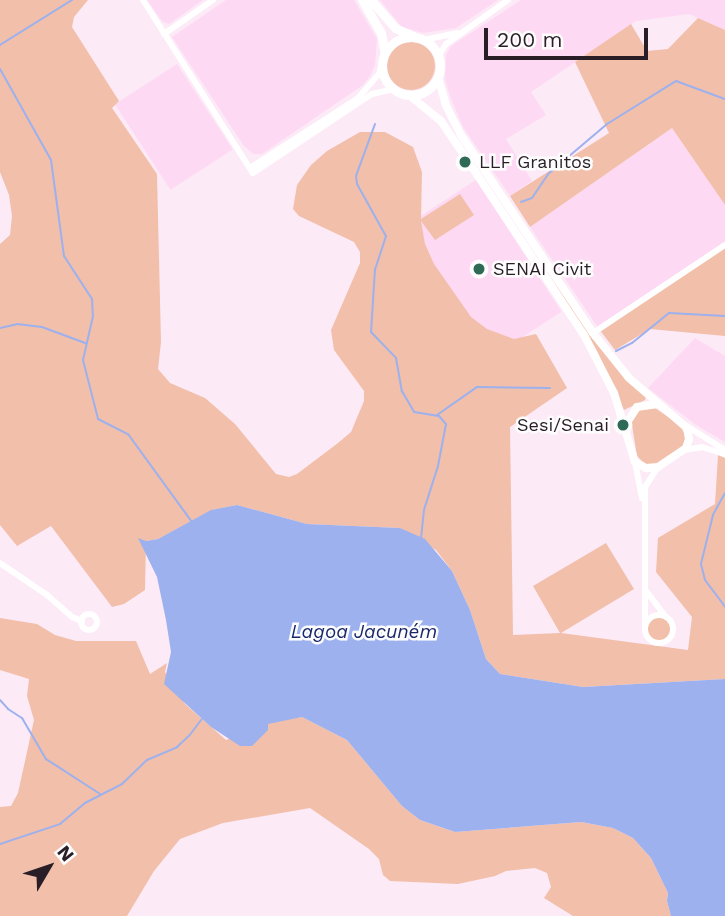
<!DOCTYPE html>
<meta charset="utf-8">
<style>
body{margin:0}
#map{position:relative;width:725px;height:916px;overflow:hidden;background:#fceaf7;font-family:"Work Sans",sans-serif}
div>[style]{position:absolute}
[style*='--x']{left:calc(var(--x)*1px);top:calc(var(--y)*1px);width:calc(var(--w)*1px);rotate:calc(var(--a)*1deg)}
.built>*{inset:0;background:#fed9f3;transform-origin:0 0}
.green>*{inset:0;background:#f2bfaa}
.round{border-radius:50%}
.water>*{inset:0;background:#9cb1ed}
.stream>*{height:2px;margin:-1px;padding:0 1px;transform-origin:1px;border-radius:1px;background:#9cb1ed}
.minor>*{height:6px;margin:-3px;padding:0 3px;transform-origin:3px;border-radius:3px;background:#fff}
.minor>.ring{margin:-3px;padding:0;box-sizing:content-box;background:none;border:6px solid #fff;border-radius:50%}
.tertiary>*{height:8px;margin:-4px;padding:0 4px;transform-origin:4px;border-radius:4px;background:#fff}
.secondary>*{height:9px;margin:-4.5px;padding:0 4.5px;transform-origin:4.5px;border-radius:4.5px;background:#fff}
.secondary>.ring{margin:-4.5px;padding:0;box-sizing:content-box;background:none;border:9px solid #fff;border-radius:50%}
.dots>*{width:19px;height:19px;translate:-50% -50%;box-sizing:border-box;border:4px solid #fdfdfd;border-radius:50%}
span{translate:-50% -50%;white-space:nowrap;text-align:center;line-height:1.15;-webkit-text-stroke:5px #fdfdfd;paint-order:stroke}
.poi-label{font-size:18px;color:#291e25}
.left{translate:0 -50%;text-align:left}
.right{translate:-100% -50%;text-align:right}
.water-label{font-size:19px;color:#19276b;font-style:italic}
.north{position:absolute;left:14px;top:832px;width:70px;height:70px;-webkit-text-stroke:5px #fdfdfd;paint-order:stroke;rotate:51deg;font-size:19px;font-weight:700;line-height:28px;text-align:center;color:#291e25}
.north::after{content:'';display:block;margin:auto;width:24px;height:32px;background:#291e25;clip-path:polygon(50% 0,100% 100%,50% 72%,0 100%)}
.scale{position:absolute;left:484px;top:28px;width:164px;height:32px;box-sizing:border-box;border:4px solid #291e25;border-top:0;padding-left:9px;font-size:21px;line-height:24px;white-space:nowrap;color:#291e25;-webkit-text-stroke:5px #fdfdfd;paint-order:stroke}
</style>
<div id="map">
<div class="built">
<i style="clip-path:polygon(147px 0,203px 0,169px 24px,162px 21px)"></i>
<i style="clip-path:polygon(226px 0,354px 0,377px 39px,375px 65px,370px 76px,363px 85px,262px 154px,253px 154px,244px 146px,172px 37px)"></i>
<i style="clip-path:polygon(380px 0,498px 0,456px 28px,423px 33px,402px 27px)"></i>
<i style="clip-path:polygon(521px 0,725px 0,725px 30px,689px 14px,636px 21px,531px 92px,546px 115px,506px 139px,532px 181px,510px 196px,463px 127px,451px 99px,445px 79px,446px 55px,451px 46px)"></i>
<i style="left:177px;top:64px;width:102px;height:74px;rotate:57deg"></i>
<i style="clip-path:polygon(672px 128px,725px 205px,725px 243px,599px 329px,530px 227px)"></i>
<i style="left:476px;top:180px;width:157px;height:93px;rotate:57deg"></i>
<i style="clip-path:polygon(695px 338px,725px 356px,725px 442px,696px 425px,648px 388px)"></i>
</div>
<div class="green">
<i style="clip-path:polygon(0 0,88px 0,74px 17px,72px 27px,119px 101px,112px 108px,157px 174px,161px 342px,158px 369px,170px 383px,205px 398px,235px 424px,276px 474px,289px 477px,297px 474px,338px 443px,351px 432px,364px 401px,364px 391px,334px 350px,331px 330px,360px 263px,360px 252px,354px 242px,299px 216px,293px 209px,297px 185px,311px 165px,327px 151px,360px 132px,385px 132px,413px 147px,422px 172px,421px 219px,460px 194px,474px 215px,435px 240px,421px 221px,425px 244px,434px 264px,471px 317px,487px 329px,514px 339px,536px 334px,567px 388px,510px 427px,513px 635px,560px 633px,533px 586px,606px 543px,634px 589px,561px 633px,688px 650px,692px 617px,656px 572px,658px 538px,715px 504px,718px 455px,725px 458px,725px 679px,583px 687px,500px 674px,486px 659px,470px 610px,452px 571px,436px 550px,400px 528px,307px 524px,237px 505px,212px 510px,158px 539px,146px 541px,145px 590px,124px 604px,112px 607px,51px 526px,17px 546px,0 525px,0 244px,10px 235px,12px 216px,9px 195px,0 172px)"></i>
<i style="clip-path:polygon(698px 18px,725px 30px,725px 205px,672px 128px,530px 227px,510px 196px,609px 133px,575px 62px,631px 24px,647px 51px,668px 49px)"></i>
<i class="round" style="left:387px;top:42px;width:48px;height:48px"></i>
<i style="clip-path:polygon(725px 243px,725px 336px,650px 329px,615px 350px,599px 329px)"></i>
<i style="clip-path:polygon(546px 269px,592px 338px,646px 397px,645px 400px,624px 410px,597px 351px)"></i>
<i style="clip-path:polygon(655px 408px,681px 426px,686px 438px,684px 445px,658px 464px,646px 465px,637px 456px,631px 419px,637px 410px)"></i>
<i class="round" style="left:647px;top:617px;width:24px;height:24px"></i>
<i style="clip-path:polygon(0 618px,37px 624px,55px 635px,76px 641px,136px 641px,150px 674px,167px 663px,165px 672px,185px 704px,226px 740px,273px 721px,302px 717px,347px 740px,402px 806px,420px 820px,443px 828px,455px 832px,581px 822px,613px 828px,633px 838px,651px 858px,668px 893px,667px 901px,671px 916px,573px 916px,544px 898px,551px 887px,547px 873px,535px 868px,506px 871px,495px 876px,458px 884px,390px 881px,383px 875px,379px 859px,369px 849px,310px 808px,223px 823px,180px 839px,154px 871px,127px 916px,0 916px,0 807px,11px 806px,18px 793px,34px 720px,27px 696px,29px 679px,0 670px)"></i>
</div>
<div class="water">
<i style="clip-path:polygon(237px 505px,307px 524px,400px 528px,425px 539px,452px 571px,470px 610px,486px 659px,500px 674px,583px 687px,725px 679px,725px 916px,671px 916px,667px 901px,668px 893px,651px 858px,633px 838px,613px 828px,581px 822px,455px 832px,420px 820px,402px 806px,347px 740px,302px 717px,268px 724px,268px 730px,252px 746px,240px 746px,211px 727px,164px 684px,171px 652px,166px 620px,157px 577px,138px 538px,146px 541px,158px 539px,211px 510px)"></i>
</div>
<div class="stream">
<i style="--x:0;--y:45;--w:85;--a:-32"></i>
<i style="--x:0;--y:69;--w:104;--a:60.7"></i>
<i style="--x:51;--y:160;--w:97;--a:82.3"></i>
<i style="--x:64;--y:256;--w:51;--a:56.9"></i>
<i style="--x:92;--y:299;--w:17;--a:87"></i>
<i style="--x:93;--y:316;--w:45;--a:102.8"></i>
<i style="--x:83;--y:360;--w:61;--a:75.7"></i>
<i style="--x:98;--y:419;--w:34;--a:27"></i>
<i style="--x:128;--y:434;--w:109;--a:54"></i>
<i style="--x:375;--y:124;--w:55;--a:110.1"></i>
<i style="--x:356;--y:176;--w:8;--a:83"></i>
<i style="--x:357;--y:184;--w:60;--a:60.9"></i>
<i style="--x:386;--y:236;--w:35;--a:108"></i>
<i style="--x:375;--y:269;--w:63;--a:93.6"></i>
<i style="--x:371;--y:332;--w:36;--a:46"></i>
<i style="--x:396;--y:358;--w:34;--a:80"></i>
<i style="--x:402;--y:391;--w:24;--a:60"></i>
<i style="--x:414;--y:412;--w:25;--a:9"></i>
<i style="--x:439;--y:416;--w:11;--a:49"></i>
<i style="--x:446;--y:424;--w:43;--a:100.8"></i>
<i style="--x:438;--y:466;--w:46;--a:107.7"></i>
<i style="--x:424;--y:510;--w:29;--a:96"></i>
<i style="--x:521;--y:202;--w:12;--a:-20"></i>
<i style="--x:532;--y:198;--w:29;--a:-56"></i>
<i style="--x:548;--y:174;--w:77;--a:-40.3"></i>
<i style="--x:607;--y:124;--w:81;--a:-31.9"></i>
<i style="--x:676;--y:81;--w:52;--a:20.2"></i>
<i style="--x:0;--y:328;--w:17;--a:-13"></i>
<i style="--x:17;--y:324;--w:25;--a:7"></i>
<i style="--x:42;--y:327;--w:46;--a:20.4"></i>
<i style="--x:616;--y:351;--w:18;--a:-27"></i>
<i style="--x:632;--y:343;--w:48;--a:-39"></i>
<i style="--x:669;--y:313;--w:56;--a:3.1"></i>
<i style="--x:437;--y:415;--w:49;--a:-35"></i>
<i style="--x:477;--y:387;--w:73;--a:0.8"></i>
<i style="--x:725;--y:493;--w:25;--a:119"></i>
<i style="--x:713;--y:515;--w:50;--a:103.8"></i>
<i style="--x:701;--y:564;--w:16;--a:76"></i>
<i style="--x:705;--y:580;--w:34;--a:53"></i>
<i style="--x:0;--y:700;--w:12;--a:48"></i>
<i style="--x:8;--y:709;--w:17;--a:33"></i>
<i style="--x:22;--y:718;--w:48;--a:59.7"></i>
<i style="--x:46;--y:759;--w:64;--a:32.9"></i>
<i style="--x:0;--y:844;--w:63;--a:-18.4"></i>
<i style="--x:60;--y:824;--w:33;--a:-40"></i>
<i style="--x:85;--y:803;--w:42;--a:-27.2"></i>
<i style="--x:122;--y:784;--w:35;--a:-44"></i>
<i style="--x:147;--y:760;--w:33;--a:-23"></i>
<i style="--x:177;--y:747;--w:16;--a:-43"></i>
<i style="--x:189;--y:736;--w:21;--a:-53"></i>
</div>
<div class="minor">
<i style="--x:143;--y:0;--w:205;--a:57.6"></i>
<i style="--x:253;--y:173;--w:143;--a:-33.6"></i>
<i style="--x:372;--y:94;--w:22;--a:-13"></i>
<i style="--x:164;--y:34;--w:60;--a:-34.8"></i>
<i style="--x:424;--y:40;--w:34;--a:-12"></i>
<i style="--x:438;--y:56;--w:14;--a:-56"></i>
<i style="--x:446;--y:44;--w:76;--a:-35.4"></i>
<i style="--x:250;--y:168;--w:129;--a:-32.9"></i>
<i style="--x:358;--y:98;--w:32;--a:-49"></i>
<i style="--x:379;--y:74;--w:11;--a:-75"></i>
<i style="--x:593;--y:333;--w:159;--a:-33.7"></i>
<i style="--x:685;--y:425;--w:47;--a:32"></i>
<i style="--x:684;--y:450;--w:18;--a:-9"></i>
<i style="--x:702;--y:447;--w:24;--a:17"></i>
<i style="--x:635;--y:462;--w:37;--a:79"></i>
<i style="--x:0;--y:563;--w:57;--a:34.2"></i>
<i style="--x:47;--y:595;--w:33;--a:41"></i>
<i style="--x:72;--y:617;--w:11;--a:22"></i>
<i style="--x:647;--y:592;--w:31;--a:53"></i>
<i class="ring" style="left:81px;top:614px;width:10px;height:10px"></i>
<i class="ring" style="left:645px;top:615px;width:22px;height:22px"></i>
<i style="--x:645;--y:624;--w:137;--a:-90"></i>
<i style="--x:645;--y:487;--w:24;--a:-57"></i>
</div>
<div class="tertiary">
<i style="--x:409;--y:95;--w:41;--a:39.1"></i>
<i style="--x:441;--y:121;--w:27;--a:56"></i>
<i style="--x:456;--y:143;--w:231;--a:56.3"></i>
<i style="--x:584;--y:335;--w:65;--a:62.7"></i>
<i style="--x:614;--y:393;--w:72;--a:73.1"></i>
<i style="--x:635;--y:462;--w:13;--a:29"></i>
<i style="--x:646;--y:468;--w:12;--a:-5"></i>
<i style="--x:658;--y:467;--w:34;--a:-34"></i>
<i style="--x:686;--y:448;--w:9;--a:-72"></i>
<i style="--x:689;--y:439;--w:11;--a:-100"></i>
<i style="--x:687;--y:428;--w:77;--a:-139.2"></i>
<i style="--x:629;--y:378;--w:58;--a:-128.7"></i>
<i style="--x:593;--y:333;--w:238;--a:-123.7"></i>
<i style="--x:461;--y:135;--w:34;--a:-117"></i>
<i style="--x:446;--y:105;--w:29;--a:-106"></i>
<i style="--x:626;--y:424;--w:20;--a:-57"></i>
<i style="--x:637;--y:407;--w:21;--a:-8"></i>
</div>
<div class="secondary">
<i style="--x:362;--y:0;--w:38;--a:60"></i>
<i style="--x:381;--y:33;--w:20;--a:79"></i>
<i style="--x:371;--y:0;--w:37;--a:49"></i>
<i style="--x:395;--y:28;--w:20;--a:24"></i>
<i class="ring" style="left:382px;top:37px;width:49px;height:49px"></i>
</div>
<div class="dots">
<i style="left:465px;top:162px;background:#2e6a55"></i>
<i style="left:479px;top:269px;background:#2e6a55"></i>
<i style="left:623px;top:425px;background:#2e6a55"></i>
</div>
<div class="poi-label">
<span class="left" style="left:479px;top:162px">LLF Granitos</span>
<span class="left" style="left:493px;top:269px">SENAI Civit</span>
<span class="right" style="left:609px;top:425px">Sesi/Senai</span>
</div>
<div class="water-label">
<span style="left:364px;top:632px">Lagoa Jacuném</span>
</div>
<div class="north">N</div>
<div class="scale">200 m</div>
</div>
